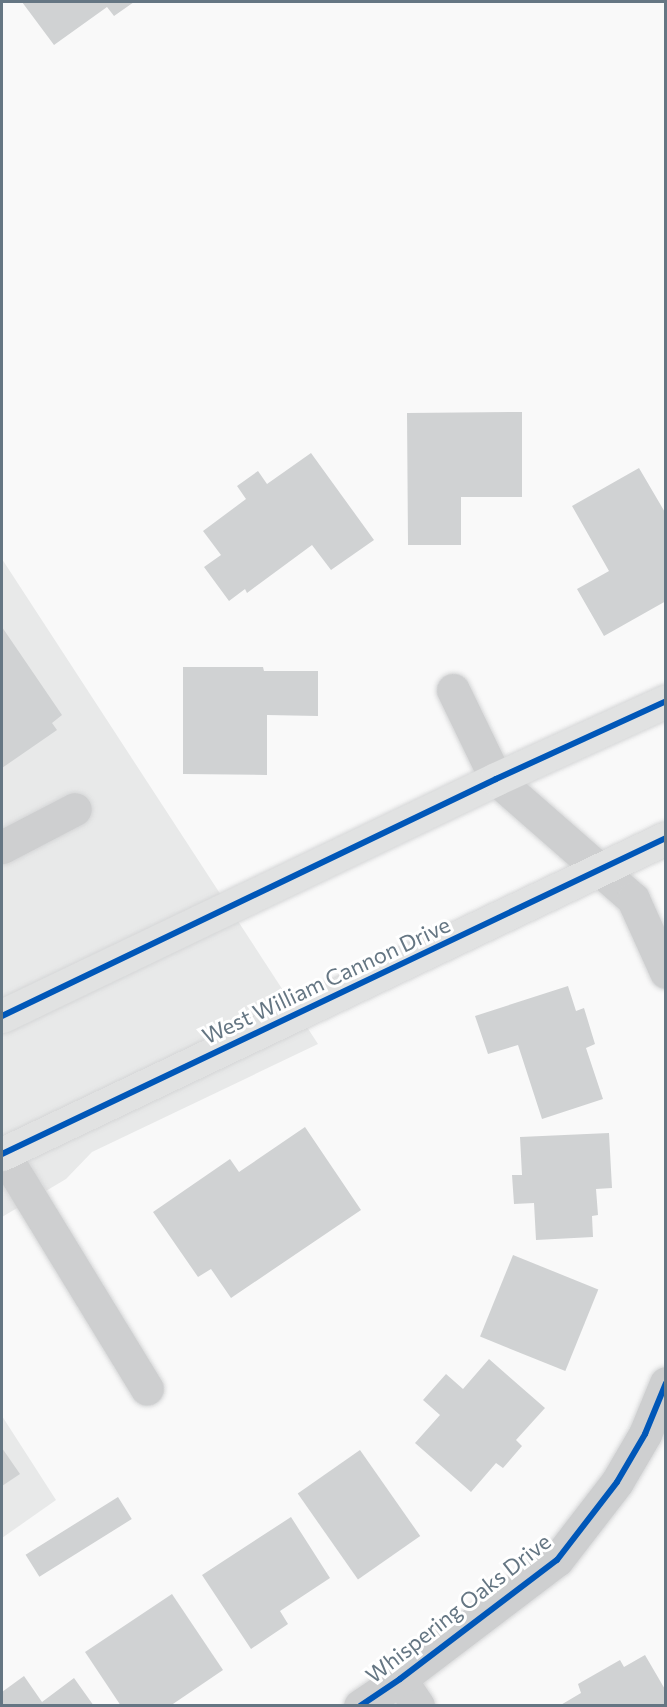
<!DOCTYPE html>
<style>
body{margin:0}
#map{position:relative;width:667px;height:1707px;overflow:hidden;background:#f9f9f9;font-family:Commissioner,sans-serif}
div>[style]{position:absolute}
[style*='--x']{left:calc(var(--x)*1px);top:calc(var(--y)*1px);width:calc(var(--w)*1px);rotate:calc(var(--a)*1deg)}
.built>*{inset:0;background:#e8e9e9}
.building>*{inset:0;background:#d0d2d3;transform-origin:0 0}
.roads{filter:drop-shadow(0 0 2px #d5d6d7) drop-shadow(0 0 2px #d5d6d7)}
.minor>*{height:33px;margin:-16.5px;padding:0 16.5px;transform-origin:16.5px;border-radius:16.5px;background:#cecfd0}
.major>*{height:33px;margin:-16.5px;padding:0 16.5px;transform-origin:16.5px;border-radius:16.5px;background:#e1e2e2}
.cycleway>*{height:6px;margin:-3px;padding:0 3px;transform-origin:3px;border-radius:3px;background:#0057b8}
span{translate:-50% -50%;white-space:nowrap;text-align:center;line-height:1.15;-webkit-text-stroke:6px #fff;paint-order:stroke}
.street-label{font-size:22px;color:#657683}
.frame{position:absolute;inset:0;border:3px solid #657683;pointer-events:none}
</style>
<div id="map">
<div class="built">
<i style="clip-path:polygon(2px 559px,318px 1044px,92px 1152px,66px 1179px,2px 1217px)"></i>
<i style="clip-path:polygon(2px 1416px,56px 1500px,2px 1538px)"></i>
</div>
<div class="building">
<i style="clip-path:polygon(22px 2px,134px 2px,114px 16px,107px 7px,54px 45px)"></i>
<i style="clip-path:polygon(522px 412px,522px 497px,461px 497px,461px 545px,408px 545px,407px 413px)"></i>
<i style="clip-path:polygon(311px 453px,374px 540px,331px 570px,312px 545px,247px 593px,245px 589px,229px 601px,204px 567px,221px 555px,203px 531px,246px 499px,237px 486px,258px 471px,267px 484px)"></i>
<i style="clip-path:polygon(639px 468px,666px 514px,666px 601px,604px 636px,577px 589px,609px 571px,572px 506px)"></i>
<i style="clip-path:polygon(2px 627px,62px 715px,52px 723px,57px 730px,2px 768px)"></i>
<i style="clip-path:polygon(183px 667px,263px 667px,264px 671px,318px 671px,318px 716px,267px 715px,267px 775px,183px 774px)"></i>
<i style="clip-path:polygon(568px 986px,576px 1011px,584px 1008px,595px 1044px,586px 1048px,603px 1099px,542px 1119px,518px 1045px,488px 1054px,475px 1016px)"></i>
<i style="clip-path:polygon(305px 1127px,361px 1210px,231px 1298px,211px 1269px,198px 1277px,153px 1212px,230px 1159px,239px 1172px)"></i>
<i style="clip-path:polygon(609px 1133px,612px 1188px,596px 1189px,598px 1215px,592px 1216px,593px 1237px,536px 1240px,534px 1203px,514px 1204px,512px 1175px,522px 1175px,520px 1137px)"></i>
<i style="left:513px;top:1255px;width:92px;height:88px;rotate:22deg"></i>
<i style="clip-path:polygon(489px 1359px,545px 1408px,516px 1440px,522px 1446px,503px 1468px,496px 1463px,471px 1492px,415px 1443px,440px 1415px,423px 1400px,446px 1374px,463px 1389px)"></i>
<i style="clip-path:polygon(2px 1448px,20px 1474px,2px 1486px)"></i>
<i style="left:360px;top:1450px;width:105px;height:76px;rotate:55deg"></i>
<i style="left:118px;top:1497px;width:26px;height:109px;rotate:58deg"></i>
<i style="clip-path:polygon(291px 1517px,330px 1578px,280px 1611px,288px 1624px,251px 1649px,202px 1575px)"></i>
<i style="clip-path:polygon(172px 1594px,223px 1670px,170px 1706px,121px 1706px,85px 1652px)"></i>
<i style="clip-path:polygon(645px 1655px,666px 1691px,666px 1706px,559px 1706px,581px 1693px,578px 1684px,620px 1660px,624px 1667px)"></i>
<i style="clip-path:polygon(24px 1676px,42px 1702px,74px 1678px,94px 1706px,2px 1706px,2px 1692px)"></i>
</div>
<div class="roads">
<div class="minor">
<i style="--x:453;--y:690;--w:99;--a:64.2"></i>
<i style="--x:496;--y:779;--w:182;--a:41.2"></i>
<i style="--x:633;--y:899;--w:80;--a:65.7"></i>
<i style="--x:2;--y:847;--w:82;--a:-27.5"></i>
<i style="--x:3;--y:1153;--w:276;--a:58.6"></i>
<i style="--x:400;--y:1679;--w:32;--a:56"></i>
<i style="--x:360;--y:1706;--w:48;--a:-34"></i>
<i style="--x:400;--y:1679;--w:197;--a:-37.2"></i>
<i style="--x:557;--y:1560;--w:98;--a:-52.4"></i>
<i style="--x:617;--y:1482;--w:56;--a:-59.7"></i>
<i style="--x:645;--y:1434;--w:55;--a:-67.6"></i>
</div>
<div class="major">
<i style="--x:2;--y:1016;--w:548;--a:-25.63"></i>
<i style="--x:496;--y:779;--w:187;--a:-24.6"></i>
<i style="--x:2;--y:1154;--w:735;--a:-25.45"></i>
</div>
</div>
<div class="cycleway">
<i style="--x:2;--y:1016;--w:548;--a:-25.63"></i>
<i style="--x:496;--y:779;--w:187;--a:-24.6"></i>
<i style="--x:2;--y:1154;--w:735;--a:-25.45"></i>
<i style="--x:360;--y:1706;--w:48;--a:-34"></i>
<i style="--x:400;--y:1679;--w:197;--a:-37.2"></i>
<i style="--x:557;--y:1560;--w:98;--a:-52.4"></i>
<i style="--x:617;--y:1482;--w:56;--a:-59.7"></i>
<i style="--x:645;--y:1434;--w:55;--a:-67.6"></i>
</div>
<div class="street-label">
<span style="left:326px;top:980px;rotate:-25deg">West William Cannon Drive</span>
<span style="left:458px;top:1608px;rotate:-38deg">Whispering Oaks Drive</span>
</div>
<div class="frame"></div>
</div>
